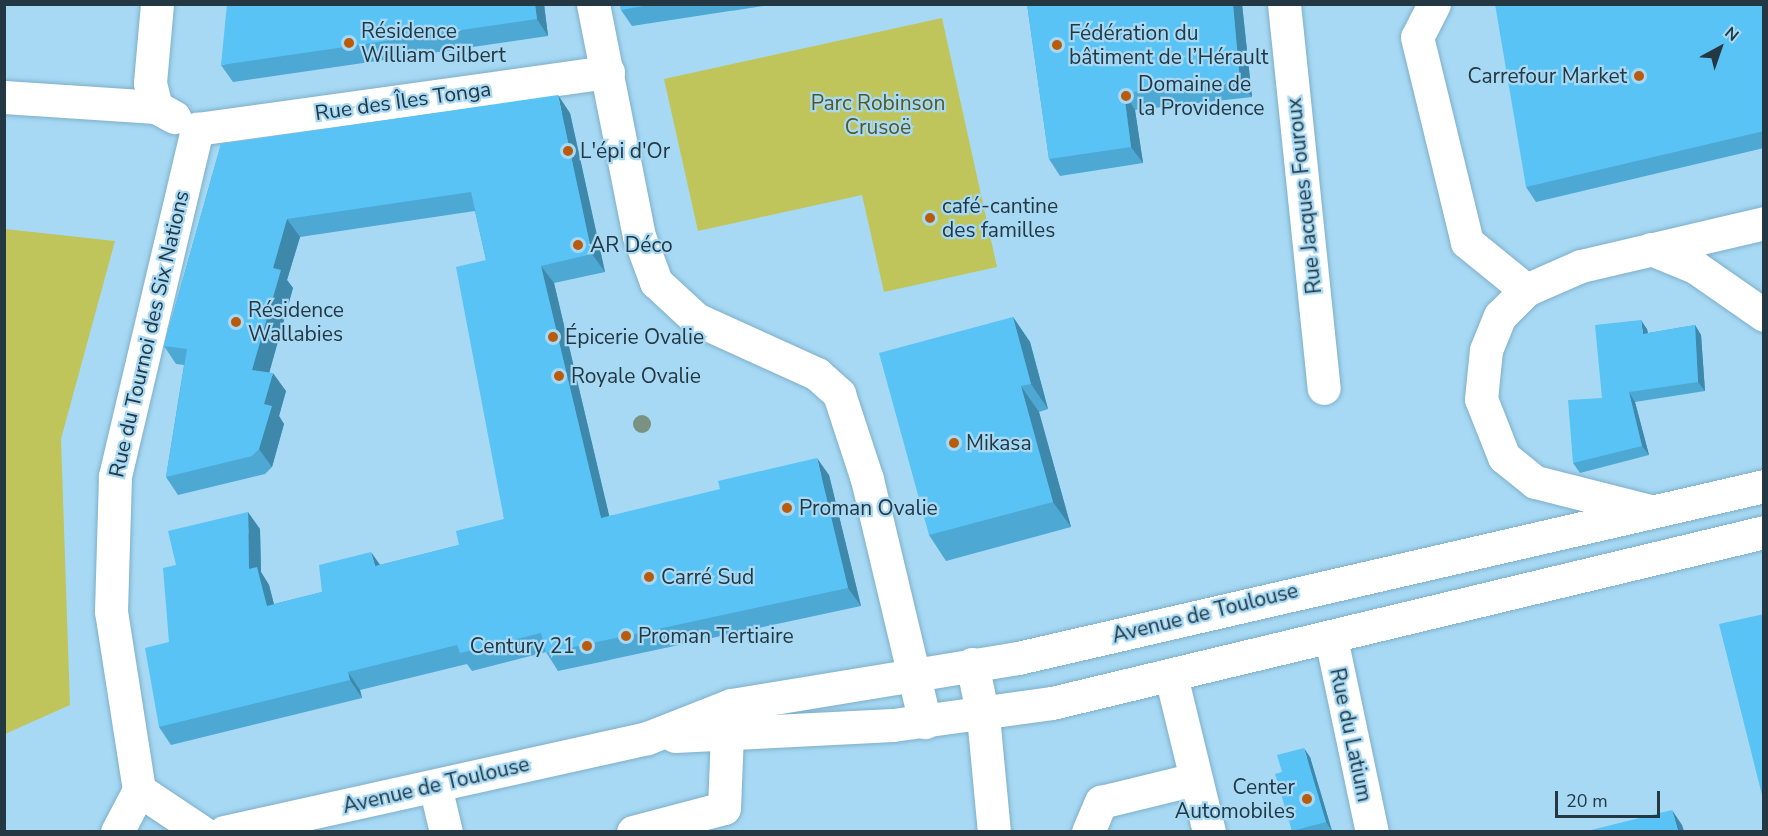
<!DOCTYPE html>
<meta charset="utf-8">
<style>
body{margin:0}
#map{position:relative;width:1768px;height:836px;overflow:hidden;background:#a7d9f4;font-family:"Nunito Sans",sans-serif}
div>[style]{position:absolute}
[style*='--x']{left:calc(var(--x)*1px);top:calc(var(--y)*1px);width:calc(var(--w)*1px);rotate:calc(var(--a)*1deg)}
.green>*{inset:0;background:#bfc55b}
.roads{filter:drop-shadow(0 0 2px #7fafc9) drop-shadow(0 0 2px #7fafc9)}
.minor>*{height:33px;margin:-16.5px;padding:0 16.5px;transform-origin:16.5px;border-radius:16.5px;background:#fff}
.major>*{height:33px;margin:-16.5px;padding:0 16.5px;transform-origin:16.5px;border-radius:16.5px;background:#fff}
.trees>*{width:18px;height:18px;margin:-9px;border-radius:50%;background:#7a9282}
.wall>*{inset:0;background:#4da8d4}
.shaded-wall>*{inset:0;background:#3e88ac}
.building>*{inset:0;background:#59c3f6}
.dots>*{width:16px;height:16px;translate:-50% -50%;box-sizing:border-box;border:3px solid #a7d9f4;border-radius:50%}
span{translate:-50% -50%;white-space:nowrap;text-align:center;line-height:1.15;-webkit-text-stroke:4.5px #a7d9f4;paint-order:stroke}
.poi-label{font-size:21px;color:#243843}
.left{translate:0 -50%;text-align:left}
.right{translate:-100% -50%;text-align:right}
.street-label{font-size:21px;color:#243843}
.park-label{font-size:21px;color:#555825}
.frame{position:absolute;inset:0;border:6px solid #243843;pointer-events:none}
.north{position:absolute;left:1690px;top:18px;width:60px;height:60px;-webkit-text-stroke:4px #a7d9f4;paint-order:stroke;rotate:40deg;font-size:16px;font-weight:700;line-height:24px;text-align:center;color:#243843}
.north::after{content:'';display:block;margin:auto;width:21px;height:27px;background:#243843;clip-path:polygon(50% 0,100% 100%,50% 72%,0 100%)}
.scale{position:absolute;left:1555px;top:791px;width:105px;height:27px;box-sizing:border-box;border:3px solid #243843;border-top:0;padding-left:8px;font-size:18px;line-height:21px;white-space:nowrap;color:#243843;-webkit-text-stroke:4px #a7d9f4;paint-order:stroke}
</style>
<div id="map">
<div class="green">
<i style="clip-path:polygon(942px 18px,997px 267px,884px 292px,862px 195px,698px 231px,664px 79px)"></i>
<i style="clip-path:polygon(5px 229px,115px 241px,61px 439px,70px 705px,5px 734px)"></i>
</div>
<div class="roads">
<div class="minor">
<i style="--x:157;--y:4;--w:79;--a:95.1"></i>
<i style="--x:150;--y:83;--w:25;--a:76"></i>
<i style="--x:156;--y:107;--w:21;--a:29"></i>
<i style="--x:593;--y:4;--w:237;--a:78.8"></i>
<i style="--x:639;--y:236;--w:49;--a:69.7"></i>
<i style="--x:656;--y:282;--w:54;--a:42.8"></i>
<i style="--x:696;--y:319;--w:133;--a:24.4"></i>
<i style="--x:817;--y:374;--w:30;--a:42"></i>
<i style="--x:839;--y:394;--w:89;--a:71.8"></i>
<i style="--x:867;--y:479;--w:250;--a:76.6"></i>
<i style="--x:1284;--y:4;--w:386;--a:84.1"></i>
<i style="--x:1434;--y:4;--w:37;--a:117"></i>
<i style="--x:1417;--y:37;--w:211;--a:76.3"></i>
<i style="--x:1467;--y:242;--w:76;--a:39.1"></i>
<i style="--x:4;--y:97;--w:152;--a:3.8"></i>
<i style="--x:197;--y:129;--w:415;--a:-7.9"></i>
<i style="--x:1651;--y:249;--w:48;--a:22.2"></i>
<i style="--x:1695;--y:267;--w:84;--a:34.8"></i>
<i style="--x:1650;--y:511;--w:119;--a:-165.8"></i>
<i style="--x:1535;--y:482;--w:40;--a:-141"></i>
<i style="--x:1504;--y:457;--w:62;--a:-111.6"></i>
<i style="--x:1481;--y:399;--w:49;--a:-84.2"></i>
<i style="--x:1486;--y:350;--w:37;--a:-68"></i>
<i style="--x:1500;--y:316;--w:37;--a:-45"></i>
<i style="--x:1526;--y:290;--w:60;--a:-23.6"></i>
<i style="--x:1581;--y:266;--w:188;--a:-13.2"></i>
<i style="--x:1331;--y:638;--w:198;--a:78.1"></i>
<i style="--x:972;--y:664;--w:53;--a:78.1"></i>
<i style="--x:983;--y:716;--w:117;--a:84.6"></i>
<i style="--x:1171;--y:676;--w:161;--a:76.3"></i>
<i style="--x:435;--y:786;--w:47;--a:76.6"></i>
<i style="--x:139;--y:790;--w:76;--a:33.7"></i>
<i style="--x:117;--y:832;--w:47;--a:-62.4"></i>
<i style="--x:139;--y:790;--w:181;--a:-98.9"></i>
<i style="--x:111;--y:611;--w:135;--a:-88.3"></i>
<i style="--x:115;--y:476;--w:357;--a:-76.7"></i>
<i style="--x:633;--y:832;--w:94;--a:-14.8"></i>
<i style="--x:724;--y:808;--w:74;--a:-87.7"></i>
<i style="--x:1088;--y:832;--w:33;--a:-67"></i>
<i style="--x:1101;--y:802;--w:97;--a:-13.7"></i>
</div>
<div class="major">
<i style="--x:675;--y:736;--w:218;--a:-2.9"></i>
<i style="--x:893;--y:725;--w:161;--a:-7.9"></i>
<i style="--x:1052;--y:703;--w:732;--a:-13.5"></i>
<i style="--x:224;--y:832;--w:433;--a:-12.5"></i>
<i style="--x:647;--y:738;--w:90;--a:-21.4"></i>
<i style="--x:731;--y:705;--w:291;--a:-9.3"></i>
<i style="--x:1018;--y:658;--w:766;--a:-12.98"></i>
</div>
</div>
<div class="trees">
<i style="left:642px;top:424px"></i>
</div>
<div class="wall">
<i style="clip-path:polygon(544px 4px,548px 36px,233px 82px,221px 65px)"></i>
<i style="clip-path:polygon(620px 4px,776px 4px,632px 26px,621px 10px)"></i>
<i style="clip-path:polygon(1027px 4px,1242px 4px,1252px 97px,1135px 110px,1143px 163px,1060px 176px,1049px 159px)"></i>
<i style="clip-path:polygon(1764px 4px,1764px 148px,1536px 202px,1526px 187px)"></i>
<i style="clip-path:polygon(570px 113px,605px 272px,554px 283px,609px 516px,829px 475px,861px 606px,558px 671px,546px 652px,472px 671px,467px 664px,360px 690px,362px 698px,171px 745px,159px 727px,169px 642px,176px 565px,260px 529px,261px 572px,269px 585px,274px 604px,322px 592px,380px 565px,459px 545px,504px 519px,486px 260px,475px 211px,300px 237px,287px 280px,293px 288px,269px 372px,286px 391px,279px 416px,284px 424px,272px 467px,265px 474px,178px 495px,166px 477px,184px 365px,176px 364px,164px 346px,221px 144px)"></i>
<i style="clip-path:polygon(1013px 317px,1030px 342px,1048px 409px,1039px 412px,1071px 527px,946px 561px,929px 535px)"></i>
<i style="clip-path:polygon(1695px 325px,1701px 335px,1705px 391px,1635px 402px,1649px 455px,1580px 473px,1573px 463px,1602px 398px,1647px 329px,1648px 333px)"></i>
<i style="clip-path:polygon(1310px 757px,1332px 831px,1292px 831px,1282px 772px)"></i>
</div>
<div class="shaded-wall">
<i style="clip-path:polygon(535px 4px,544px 4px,548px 36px,537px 19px)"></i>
<i style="clip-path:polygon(1233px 4px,1242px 4px,1252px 97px,1240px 81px)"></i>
<i style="clip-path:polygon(1124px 93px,1135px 110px,1143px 163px,1131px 147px)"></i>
<i style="clip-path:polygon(558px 95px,570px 113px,605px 272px,592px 254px)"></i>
<i style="clip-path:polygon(287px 219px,300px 237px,287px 280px,293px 288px,265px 388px,252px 370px,273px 268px)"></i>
<i style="clip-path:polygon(541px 266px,554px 283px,614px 536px,601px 518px)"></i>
<i style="clip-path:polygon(1013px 317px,1030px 342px,1048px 409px,1031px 384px)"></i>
<i style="clip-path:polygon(1641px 320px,1647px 329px,1650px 343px,1643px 334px)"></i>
<i style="clip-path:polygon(1695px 325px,1701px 335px,1705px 391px,1698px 382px)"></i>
<i style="clip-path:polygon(273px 373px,286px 391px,279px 416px,284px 424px,272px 467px,259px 449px,264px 404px)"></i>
<i style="clip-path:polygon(1021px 386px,1039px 412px,1071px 527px,1053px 502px)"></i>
<i style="clip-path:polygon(1629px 392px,1635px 402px,1649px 455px,1642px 446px)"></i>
<i style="clip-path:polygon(817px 458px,829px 475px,861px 606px,848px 588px)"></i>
<i style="clip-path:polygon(248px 512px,260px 529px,261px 572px,269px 585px,279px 624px,267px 606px,249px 569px)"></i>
<i style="clip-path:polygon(371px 552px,383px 569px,375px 566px)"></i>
<i style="clip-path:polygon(348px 672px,360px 690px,362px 698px,350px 680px)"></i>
<i style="clip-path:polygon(1304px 748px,1310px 757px,1332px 831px,1326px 822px)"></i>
<i style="clip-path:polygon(1672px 810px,1682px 825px,1684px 831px,1678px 831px)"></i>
</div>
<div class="building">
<i style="clip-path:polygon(227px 4px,535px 4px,537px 19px,221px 65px)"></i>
<i style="clip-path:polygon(620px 4px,655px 4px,621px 10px)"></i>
<i style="clip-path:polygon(1027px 4px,1233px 4px,1240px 81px,1124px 93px,1131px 147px,1049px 159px)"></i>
<i style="clip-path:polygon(1495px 4px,1764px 4px,1764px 131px,1526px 187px)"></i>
<i style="clip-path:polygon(558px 95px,592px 254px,541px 266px,601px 518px,720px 489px,718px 481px,817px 458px,848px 588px,546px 653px,541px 633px,460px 653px,457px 645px,348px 672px,350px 680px,159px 727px,145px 648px,169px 642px,163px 568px,176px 565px,168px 531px,248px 512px,249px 569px,257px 567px,267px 606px,322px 592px,319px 565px,371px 552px,375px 566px,459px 545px,456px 531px,504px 519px,456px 267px,486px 260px,471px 192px,287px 219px,273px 268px,281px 270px,252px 370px,273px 373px,264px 404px,272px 406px,259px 449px,252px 456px,166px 477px,187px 349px,164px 346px,221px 144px)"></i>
<i style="clip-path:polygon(1013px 317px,1031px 384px,1021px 386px,1053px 502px,929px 535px,879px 353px)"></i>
<i style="clip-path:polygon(1641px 320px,1643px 334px,1695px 325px,1698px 382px,1629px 392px,1642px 446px,1573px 463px,1568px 400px,1602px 398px,1595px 325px)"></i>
<i style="clip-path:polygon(1764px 614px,1764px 803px,1719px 624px)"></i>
<i style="clip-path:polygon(1304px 748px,1326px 822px,1292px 831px,1275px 774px,1282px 772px,1277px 755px)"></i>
<i style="clip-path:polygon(1672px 810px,1678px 831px,1587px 831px)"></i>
</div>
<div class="dots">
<i style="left:349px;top:43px;background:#b95b0b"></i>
<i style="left:1057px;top:45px;background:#b95b0b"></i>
<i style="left:1639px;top:76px;background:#b95b0b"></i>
<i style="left:1126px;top:96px;background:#b95b0b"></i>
<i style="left:568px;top:151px;background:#b95b0b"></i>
<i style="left:930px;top:218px;background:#b95b0b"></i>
<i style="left:578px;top:245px;background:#b95b0b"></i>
<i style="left:236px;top:322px;background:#b95b0b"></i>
<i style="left:553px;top:337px;background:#b95b0b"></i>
<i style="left:559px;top:376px;background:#b95b0b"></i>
<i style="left:954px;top:443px;background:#b95b0b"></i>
<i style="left:787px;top:508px;background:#b95b0b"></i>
<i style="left:649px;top:577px;background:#b95b0b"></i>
<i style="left:626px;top:636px;background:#b95b0b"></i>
<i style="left:587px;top:646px;background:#b95b0b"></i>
<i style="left:1307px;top:799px;background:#b95b0b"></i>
</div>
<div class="poi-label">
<span class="left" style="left:361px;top:43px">Résidence<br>William Gilbert</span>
<span class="left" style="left:1069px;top:45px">Fédération du<br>bâtiment de l’Hérault</span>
<span class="right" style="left:1627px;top:76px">Carrefour Market</span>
<span class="left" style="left:1138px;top:96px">Domaine de<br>la Providence</span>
<span class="left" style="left:580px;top:151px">L'épi d'Or</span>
<span class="left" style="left:942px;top:218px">café-cantine<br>des familles</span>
<span class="left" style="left:590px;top:245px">AR Déco</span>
<span class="left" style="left:248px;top:322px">Résidence<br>Wallabies</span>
<span class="left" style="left:565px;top:337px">Épicerie Ovalie</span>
<span class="left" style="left:571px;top:376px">Royale Ovalie</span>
<span class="left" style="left:966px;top:443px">Mikasa</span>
<span class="left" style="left:799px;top:508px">Proman Ovalie</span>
<span class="left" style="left:661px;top:577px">Carré Sud</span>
<span class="left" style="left:638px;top:636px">Proman Tertiaire</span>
<span class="right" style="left:575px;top:646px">Century 21</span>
<span class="right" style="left:1295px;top:799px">Center<br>Automobiles</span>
</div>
<div class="street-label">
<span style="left:403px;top:101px;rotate:-8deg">Rue des Îles Tonga</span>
<span style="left:1304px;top:196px;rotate:-96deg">Rue Jacques Fouroux</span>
<span style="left:149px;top:334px;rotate:-77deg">Rue du Tournoi des Six Nations</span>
<span style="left:1205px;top:613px;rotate:-14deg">Avenue de Toulouse</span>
<span style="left:1351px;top:735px;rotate:78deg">Rue du Latium</span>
<span style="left:436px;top:785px;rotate:-13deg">Avenue de Toulouse</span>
</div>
<div class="park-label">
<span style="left:878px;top:115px">Parc Robinson<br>Crusoë</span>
</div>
<div class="frame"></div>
<div class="north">N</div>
<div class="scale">20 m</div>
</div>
